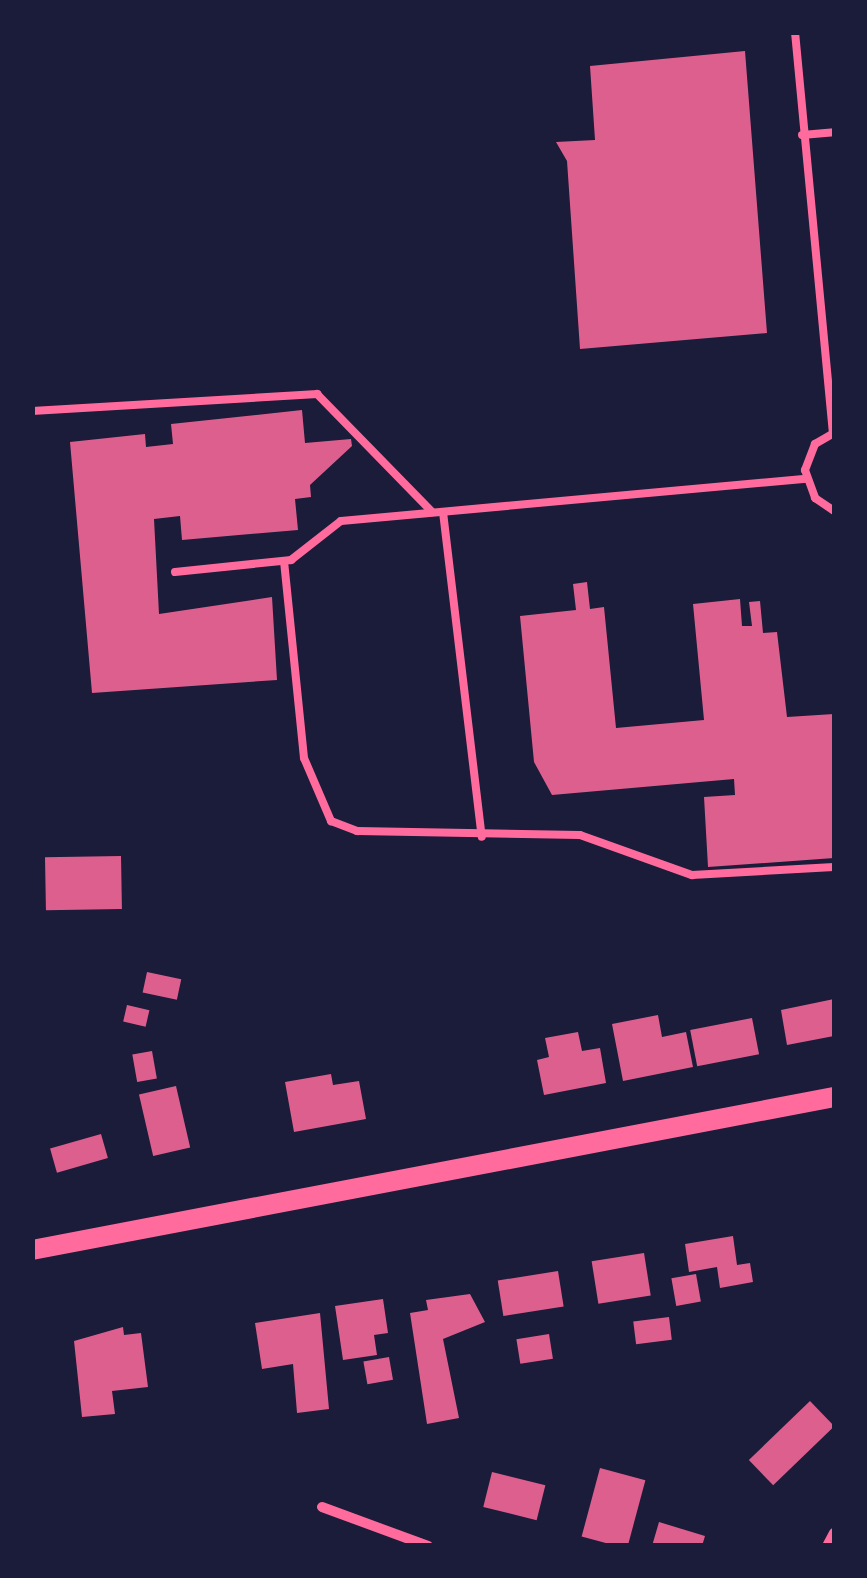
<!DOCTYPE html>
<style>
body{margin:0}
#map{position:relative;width:867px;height:1578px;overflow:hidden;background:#1b1b3a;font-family:Quicksand,sans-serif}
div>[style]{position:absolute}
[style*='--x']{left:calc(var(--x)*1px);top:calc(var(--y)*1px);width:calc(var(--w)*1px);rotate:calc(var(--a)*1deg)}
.building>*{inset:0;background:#dd5f8e;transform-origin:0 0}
.service>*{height:8px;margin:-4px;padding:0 4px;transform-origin:4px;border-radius:4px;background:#ff6b9d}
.minor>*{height:10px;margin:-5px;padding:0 5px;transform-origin:5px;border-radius:5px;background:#ff6b9d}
.secondary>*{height:20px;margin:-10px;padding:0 10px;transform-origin:10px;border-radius:10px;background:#ff6b9d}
span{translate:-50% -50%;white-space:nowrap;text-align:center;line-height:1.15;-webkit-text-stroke:8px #1b1b3a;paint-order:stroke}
.frame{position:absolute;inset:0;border:35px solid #1b1b3a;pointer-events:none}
</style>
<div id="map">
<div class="building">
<i style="clip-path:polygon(745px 51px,767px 333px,580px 349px,567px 161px,556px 142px,595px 140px,590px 66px)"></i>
<i style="clip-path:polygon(302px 410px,305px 443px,351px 439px,352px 446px,310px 485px,311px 497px,295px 499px,298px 530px,182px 540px,180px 516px,154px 519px,159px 614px,272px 597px,277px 680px,92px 693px,70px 442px,145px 434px,146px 447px,173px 444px,171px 424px)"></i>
<i style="clip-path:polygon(587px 582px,590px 609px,604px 607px,616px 728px,704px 720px,693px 604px,740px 599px,742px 626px,752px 626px,749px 602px,760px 601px,763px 633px,777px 632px,787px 717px,834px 714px,834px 858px,708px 867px,704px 797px,735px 795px,734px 779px,552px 795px,534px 762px,520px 616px,576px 610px,573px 584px)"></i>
<i style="left:121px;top:856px;width:53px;height:76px;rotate:89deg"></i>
<i style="left:147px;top:972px;width:35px;height:21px;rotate:12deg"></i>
<i style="clip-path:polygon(834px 999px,834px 1036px,787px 1045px,781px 1010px)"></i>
<i style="left:127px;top:1005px;width:23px;height:17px;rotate:13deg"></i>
<i style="clip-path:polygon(658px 1015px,662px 1037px,686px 1032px,693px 1067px,623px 1081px,612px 1024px)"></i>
<i style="left:752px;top:1018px;width:37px;height:63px;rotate:79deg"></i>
<i style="clip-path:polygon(578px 1032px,582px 1051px,600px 1048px,606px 1083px,544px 1095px,537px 1060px,549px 1057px,545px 1038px)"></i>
<i style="left:152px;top:1051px;width:28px;height:20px;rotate:80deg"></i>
<i style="clip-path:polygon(331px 1074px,333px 1085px,359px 1081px,366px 1119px,294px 1132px,285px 1082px)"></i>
<i style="left:176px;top:1086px;width:63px;height:38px;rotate:77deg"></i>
<i style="left:101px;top:1134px;width:25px;height:53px;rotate:74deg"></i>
<i style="clip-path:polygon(733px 1236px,737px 1265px,750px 1263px,753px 1282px,720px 1288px,717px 1267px,689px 1272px,685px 1244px)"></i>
<i style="left:644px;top:1253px;width:43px;height:53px;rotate:81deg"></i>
<i style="left:558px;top:1271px;width:36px;height:61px;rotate:81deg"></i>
<i style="left:696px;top:1274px;width:28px;height:25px;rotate:80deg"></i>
<i style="clip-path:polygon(470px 1294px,485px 1322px,443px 1339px,459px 1418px,427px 1424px,410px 1313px,428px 1310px,426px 1300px)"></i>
<i style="clip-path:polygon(383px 1299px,388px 1333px,374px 1335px,377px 1355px,343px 1360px,335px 1306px)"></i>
<i style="clip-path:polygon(320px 1313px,329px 1409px,297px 1413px,293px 1364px,262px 1369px,255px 1323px)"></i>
<i style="left:669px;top:1317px;width:23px;height:36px;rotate:83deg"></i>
<i style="clip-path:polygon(123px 1327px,124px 1335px,141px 1333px,148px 1387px,112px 1391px,115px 1414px,82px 1417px,74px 1341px)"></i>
<i style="left:549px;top:1334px;width:25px;height:33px;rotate:81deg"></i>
<i style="left:389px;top:1357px;width:23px;height:26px;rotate:80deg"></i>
<i style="left:810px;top:1401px;width:35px;height:85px;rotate:46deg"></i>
<i style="left:600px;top:1468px;width:47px;height:71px;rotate:15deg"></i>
<i style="left:492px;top:1472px;width:55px;height:36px;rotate:14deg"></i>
<i style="clip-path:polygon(659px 1522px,705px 1536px,702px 1546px,652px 1546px)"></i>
</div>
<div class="service">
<i style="--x:795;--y:32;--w:403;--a:84.6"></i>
<i style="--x:802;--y:135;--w:32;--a:-5"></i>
<i style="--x:32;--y:411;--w:286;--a:-3.4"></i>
<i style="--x:317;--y:394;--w:165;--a:45.7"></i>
<i style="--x:834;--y:433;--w:22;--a:150"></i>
<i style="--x:815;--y:444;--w:28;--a:111"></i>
<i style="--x:805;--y:470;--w:30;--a:70"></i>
<i style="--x:815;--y:498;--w:23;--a:34"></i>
<i style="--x:443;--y:512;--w:327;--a:83.2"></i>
<i style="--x:284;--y:561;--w:198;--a:84.2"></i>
<i style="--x:304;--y:758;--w:69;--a:66.8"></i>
<i style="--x:331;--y:821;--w:28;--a:21"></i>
<i style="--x:357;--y:831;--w:223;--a:1"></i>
<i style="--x:580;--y:835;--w:119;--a:19.7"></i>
<i style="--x:692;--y:875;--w:142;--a:-3.2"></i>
<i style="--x:175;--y:572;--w:117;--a:-5.9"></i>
<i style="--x:291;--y:560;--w:63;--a:-38"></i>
<i style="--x:341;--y:521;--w:467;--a:-5.2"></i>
</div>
<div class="minor">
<i style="--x:322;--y:1507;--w:113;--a:20.2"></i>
<i style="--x:827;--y:1546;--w:15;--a:-62"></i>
</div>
<div class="secondary">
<i style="--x:32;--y:1250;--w:816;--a:-10.8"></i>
</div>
<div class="frame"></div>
</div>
